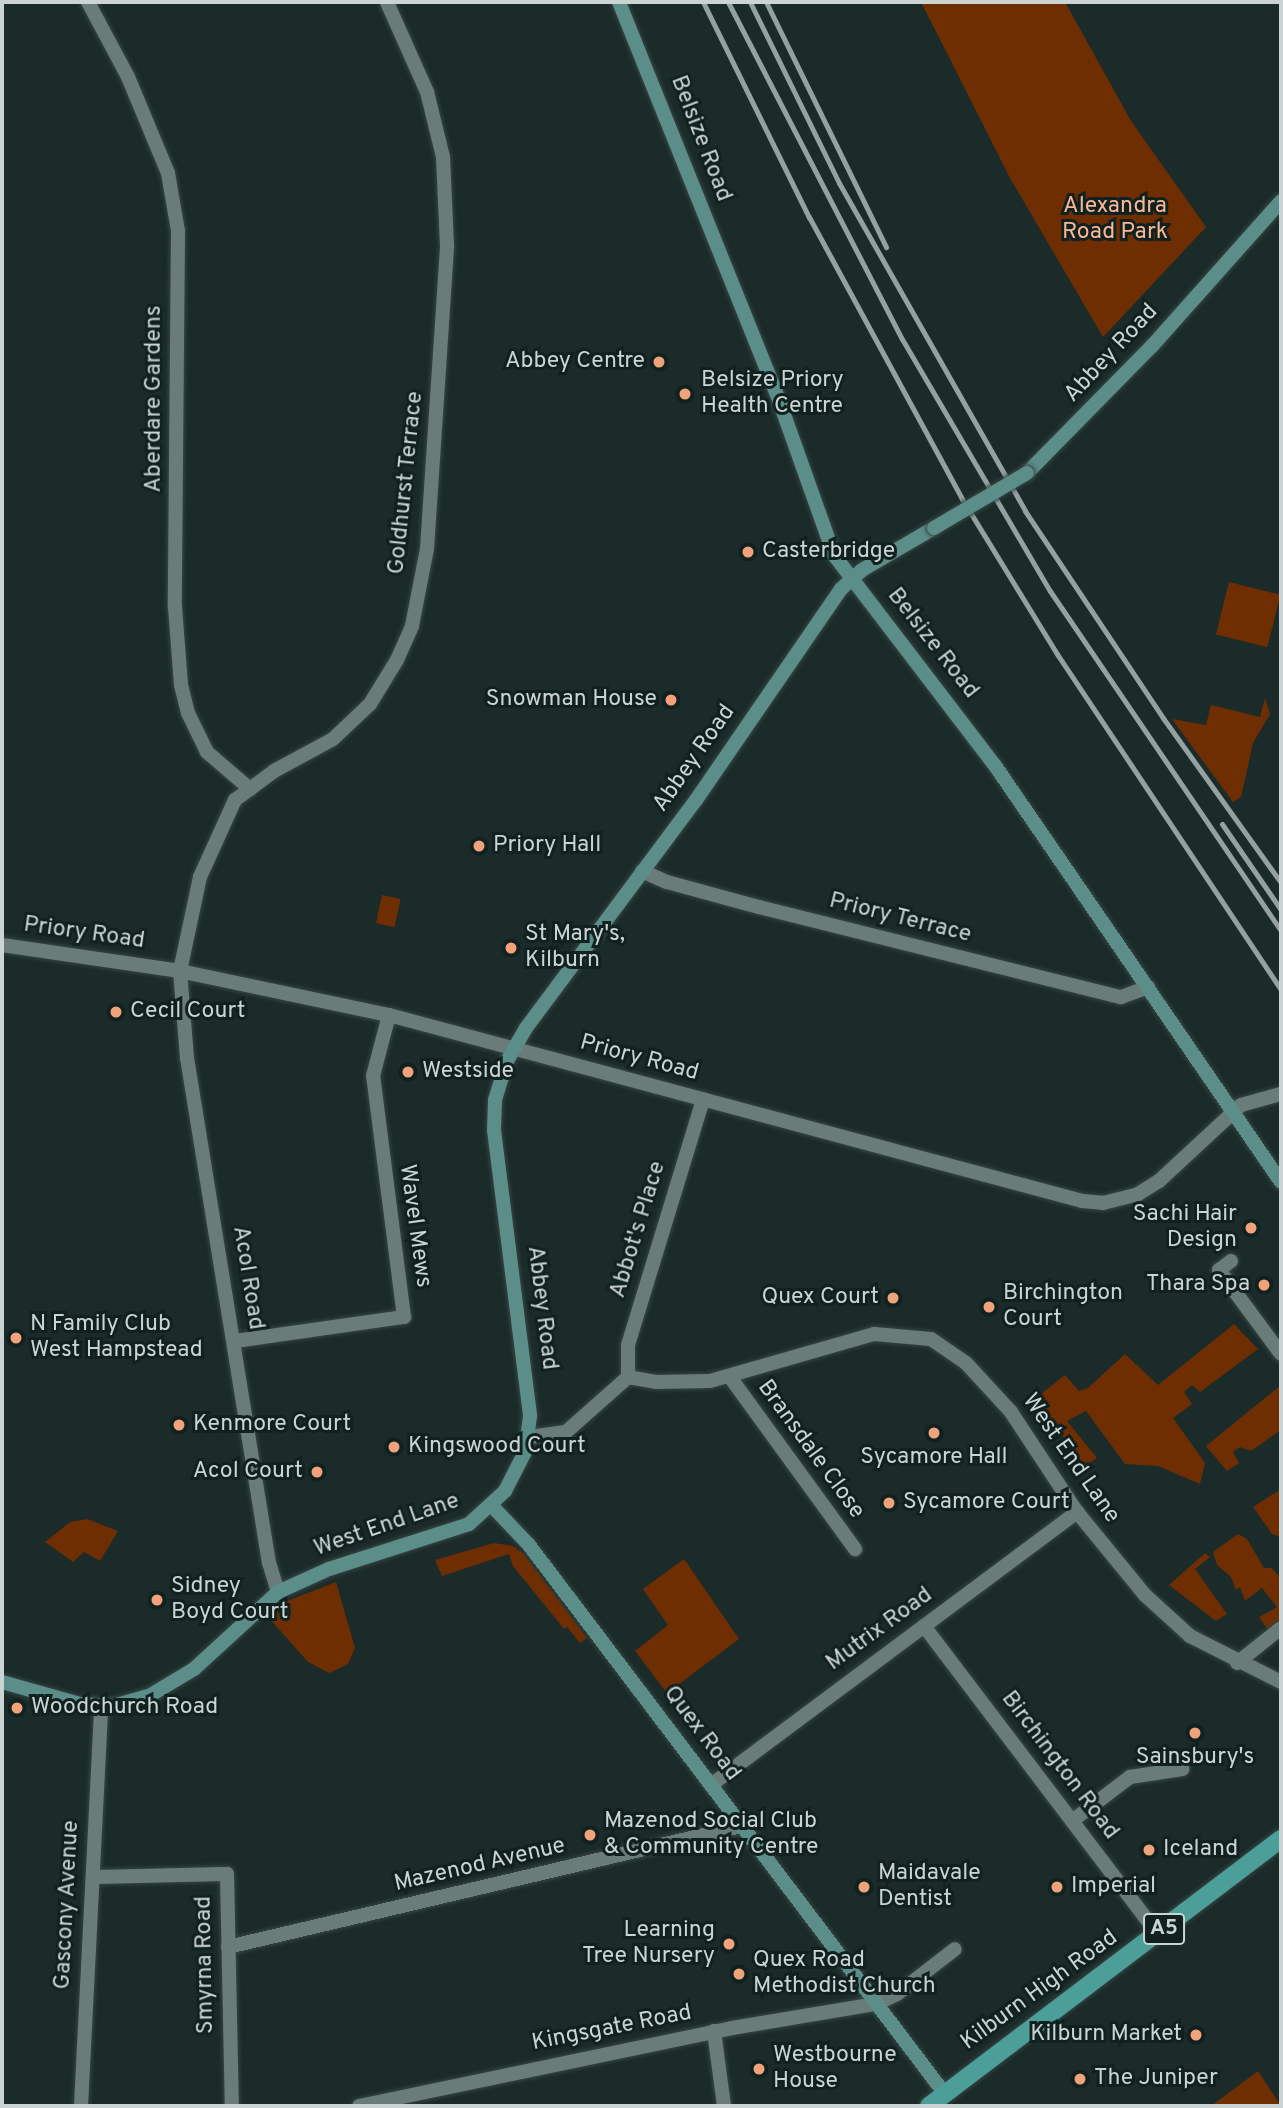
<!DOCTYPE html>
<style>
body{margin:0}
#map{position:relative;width:1283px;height:2108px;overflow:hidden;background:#1a2b29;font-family:Overpass,sans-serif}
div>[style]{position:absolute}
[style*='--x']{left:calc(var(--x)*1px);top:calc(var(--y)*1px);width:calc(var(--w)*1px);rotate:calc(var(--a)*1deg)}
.green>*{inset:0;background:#6f2e02;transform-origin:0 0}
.roads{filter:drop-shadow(0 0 2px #374544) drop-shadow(0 0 2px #374544)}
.minor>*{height:14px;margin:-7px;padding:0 7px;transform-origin:7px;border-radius:7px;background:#6a7c7a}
.tertiary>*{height:14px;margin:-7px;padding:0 7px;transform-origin:7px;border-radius:7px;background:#6a7c7a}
.secondary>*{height:14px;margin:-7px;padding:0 7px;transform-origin:7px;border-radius:7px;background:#5b8d89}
.primary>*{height:18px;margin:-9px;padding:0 9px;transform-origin:9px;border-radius:9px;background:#4c9e98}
.rail>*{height:5px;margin:-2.5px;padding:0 2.5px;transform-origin:2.5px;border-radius:2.5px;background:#95a1a0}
.bridges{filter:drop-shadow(0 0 2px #374544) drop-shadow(0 0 2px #374544)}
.secondary-bridge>*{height:14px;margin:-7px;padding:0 7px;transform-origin:7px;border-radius:7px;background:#5b8d89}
.dots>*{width:19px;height:19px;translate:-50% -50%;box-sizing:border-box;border:4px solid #112120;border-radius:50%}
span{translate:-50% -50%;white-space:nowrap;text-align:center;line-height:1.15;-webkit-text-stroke:6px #112120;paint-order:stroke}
.shield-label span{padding:2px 5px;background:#112120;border:2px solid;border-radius:5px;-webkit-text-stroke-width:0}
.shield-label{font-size:21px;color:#cad4d3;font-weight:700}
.street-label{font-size:23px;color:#cad4d3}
.park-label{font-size:23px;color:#fab796}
.poi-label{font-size:23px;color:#cad4d3}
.right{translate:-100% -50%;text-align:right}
.left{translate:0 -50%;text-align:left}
.frame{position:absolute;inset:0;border:4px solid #cad4d3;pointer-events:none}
</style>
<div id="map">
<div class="green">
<i style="clip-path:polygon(921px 2px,1065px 2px,1131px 121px,1206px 227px,1103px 337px,1010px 178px)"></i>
<i style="left:1229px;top:582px;width:53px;height:54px;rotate:14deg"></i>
<i style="clip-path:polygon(1265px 698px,1270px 714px,1253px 743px,1241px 797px,1233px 802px,1172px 719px,1206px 725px,1211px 705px,1260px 717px)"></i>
<i style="left:382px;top:895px;width:19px;height:29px;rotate:12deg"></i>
<i style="clip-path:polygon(1234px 1324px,1258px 1349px,1200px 1392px,1192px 1385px,1184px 1392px,1192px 1404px,1173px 1418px,1205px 1463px,1200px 1484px,1158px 1466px,1125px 1464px,1086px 1411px,1067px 1421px,1097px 1458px,1085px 1466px,1035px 1399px,1065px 1375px,1079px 1391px,1088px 1388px,1125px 1354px,1158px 1385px)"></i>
<i style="clip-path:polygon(1281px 1385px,1281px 1430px,1251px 1451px,1240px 1447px,1233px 1452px,1239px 1463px,1227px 1471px,1206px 1446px)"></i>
<i style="clip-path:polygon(1281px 1489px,1281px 1537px,1272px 1534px,1253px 1507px)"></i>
<i style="clip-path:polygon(87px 1519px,118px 1531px,100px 1561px,84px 1552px,73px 1562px,45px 1542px,70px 1522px)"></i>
<i style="clip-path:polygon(1238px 1534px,1247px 1539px,1264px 1568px,1272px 1568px,1281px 1579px,1281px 1628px,1269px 1631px,1259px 1617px,1277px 1607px,1262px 1588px,1245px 1601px,1240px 1587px,1236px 1590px,1231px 1577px,1217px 1565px,1213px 1552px)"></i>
<i style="clip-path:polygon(494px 1543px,513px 1546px,523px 1553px,587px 1638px,580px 1643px,567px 1627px,564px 1629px,513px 1566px,509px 1554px,442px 1576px,435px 1560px)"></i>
<i style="clip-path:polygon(1205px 1553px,1210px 1557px,1195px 1569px,1227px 1614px,1216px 1621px,1169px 1585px)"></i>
<i style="clip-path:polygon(684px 1559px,739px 1639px,667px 1693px,635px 1651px,668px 1625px,643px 1589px)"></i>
<i style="clip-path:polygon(336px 1582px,355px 1648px,348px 1664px,329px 1673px,308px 1662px,269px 1618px,287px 1601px)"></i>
<i style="clip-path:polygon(1258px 2071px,1281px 2106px,1211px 2106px)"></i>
</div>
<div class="roads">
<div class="minor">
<i style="--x:88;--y:2;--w:85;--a:61.9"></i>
<i style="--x:128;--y:77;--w:104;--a:67.4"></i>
<i style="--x:168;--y:173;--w:59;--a:80.2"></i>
<i style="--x:178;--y:231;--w:376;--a:90.5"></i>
<i style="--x:175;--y:607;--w:78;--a:85.6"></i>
<i style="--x:181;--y:685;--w:29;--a:76"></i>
<i style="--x:188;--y:713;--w:43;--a:64"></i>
<i style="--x:207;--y:752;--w:57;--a:40.7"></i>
<i style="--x:642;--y:871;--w:27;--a:24"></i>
<i style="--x:667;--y:882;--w:95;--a:15.2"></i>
<i style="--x:759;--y:907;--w:373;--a:14"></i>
<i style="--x:1121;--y:997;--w:29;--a:-20"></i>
<i style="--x:1231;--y:1261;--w:15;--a:143"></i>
<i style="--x:1219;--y:1270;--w:104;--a:53.6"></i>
<i style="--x:235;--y:1341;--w:171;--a:-8.1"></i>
<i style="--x:404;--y:1317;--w:243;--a:-97.3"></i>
<i style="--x:373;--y:1076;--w:63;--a:-75.3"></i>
<i style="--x:628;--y:1377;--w:32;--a:-90"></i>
<i style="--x:628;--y:1345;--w:257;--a:-73"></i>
<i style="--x:730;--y:1377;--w:213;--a:54"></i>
<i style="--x:529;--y:1437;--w:37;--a:-8"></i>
<i style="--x:566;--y:1432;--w:83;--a:-41.6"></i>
<i style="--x:628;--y:1377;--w:28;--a:10"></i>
<i style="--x:656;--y:1382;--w:54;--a:-1.1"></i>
<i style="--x:710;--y:1381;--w:171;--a:-16"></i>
<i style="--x:874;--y:1334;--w:57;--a:5"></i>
<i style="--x:931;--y:1339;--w:42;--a:34.4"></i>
<i style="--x:966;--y:1363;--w:67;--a:47.4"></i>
<i style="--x:1011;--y:1412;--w:120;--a:56.6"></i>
<i style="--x:1077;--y:1512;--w:107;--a:50.7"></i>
<i style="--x:1145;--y:1595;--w:61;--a:42.3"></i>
<i style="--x:1190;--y:1636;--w:102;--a:26.8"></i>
<i style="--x:278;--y:1592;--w:30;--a:-107"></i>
<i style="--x:269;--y:1563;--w:512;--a:-99.22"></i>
<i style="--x:187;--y:1058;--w:87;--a:-94.6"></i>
<i style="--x:180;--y:971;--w:96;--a:-78"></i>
<i style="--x:200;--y:877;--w:85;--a:-65.6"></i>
<i style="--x:235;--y:800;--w:49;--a:-36.6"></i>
<i style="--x:274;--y:771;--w:67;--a:-28.5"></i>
<i style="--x:333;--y:739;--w:51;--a:-43.4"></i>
<i style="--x:370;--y:704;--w:52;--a:-58.5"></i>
<i style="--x:397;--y:660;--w:37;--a:-66"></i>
<i style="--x:412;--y:626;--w:78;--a:-79"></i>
<i style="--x:427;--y:549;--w:305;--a:-86.2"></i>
<i style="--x:447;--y:245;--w:88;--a:-92.6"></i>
<i style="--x:443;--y:157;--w:67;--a:-103.8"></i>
<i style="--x:427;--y:92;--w:98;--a:-114"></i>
<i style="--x:924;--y:1626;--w:387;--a:52.8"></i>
<i style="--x:1237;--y:1663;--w:56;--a:-38.5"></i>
<i style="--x:711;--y:1785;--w:457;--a:-36.7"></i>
<i style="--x:1072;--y:1821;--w:73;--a:-37.2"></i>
<i style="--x:1130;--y:1777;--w:53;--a:-8.7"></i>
<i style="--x:93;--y:1877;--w:134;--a:-1.3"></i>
<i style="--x:227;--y:1874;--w:232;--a:88.8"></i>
<i style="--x:228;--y:1947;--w:528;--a:-13.25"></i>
<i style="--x:714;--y:2031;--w:76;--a:82.4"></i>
<i style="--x:81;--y:2106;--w:400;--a:-87.1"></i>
<i style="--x:359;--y:2106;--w:381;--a:-11.8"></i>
<i style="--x:732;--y:2028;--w:146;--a:-9.5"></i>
<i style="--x:876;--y:2004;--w:23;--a:-25"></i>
<i style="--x:897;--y:1994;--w:73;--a:-37.8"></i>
</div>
<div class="tertiary">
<i style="--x:2;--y:945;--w:180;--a:8.3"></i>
<i style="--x:180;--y:971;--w:214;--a:11.9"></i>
<i style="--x:389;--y:1015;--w:718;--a:15.02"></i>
<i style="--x:1082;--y:1201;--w:21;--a:5"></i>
<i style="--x:1103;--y:1203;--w:36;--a:-14"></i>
<i style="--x:1138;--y:1194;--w:25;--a:-32"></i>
<i style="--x:1159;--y:1181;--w:112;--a:-42.8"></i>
<i style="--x:1241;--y:1105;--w:41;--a:-15.4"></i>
</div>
<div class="secondary">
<i style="--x:619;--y:2;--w:435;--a:68.1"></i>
<i style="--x:781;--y:406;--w:158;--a:70.4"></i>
<i style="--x:834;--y:555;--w:267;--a:52.6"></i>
<i style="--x:996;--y:767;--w:503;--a:55.52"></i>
<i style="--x:1027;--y:473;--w:178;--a:-45.5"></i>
<i style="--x:1152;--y:346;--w:194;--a:-48.3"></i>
<i style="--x:492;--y:1506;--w:54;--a:46.5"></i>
<i style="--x:529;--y:1545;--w:689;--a:52.85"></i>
<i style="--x:2;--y:1682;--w:81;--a:15.8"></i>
<i style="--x:80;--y:1704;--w:33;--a:3"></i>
<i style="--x:113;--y:1706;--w:37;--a:-16"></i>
<i style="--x:149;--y:1696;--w:52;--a:-31"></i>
<i style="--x:194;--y:1669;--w:114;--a:-42.5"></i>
<i style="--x:278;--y:1592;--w:56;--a:-24.3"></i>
<i style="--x:329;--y:1569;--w:147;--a:-17.8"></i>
<i style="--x:469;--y:1524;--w:49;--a:-42.5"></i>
<i style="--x:505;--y:1491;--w:44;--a:-62.9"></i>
<i style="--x:525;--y:1452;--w:37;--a:-82"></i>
<i style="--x:530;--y:1415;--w:287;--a:-97.2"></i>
<i style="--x:494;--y:1130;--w:30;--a:-88"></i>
<i style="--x:495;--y:1100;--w:41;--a:-72.9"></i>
<i style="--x:507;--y:1061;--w:38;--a:-60"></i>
<i style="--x:526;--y:1028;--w:284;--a:-53.3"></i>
<i style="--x:696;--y:800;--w:256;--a:-55.5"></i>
<i style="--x:841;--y:589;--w:28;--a:-42"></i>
<i style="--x:862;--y:570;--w:83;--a:-30.3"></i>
</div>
<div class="primary">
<i style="--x:929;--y:2106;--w:442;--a:-37.2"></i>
</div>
</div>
<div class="rail">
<i style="--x:703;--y:2;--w:240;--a:63.8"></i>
<i style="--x:809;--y:217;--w:321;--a:61.5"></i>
<i style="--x:962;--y:499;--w:182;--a:58.5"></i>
<i style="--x:1057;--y:654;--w:404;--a:56.3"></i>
<i style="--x:728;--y:2;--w:379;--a:62.7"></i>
<i style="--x:902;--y:339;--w:292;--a:59.6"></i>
<i style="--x:1050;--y:591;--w:411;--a:55.8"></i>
<i style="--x:750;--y:2;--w:202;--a:63.8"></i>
<i style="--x:839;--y:183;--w:377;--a:60.4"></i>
<i style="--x:1025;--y:511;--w:249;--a:56.3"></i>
<i style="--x:1163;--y:718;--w:203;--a:54.4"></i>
<i style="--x:766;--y:2;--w:273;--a:63.9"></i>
<i style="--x:1222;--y:824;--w:104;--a:55.5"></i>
</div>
<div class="bridges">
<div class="secondary-bridge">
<i style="--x:934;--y:528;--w:108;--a:-30.6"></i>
</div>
</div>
<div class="dots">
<i style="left:659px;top:362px;background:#f0a27a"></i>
<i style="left:685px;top:394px;background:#f0a27a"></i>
<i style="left:748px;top:552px;background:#f0a27a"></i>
<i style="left:671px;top:700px;background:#f0a27a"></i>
<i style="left:479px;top:846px;background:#f0a27a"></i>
<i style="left:511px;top:948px;background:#f0a27a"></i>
<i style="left:116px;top:1012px;background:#f0a27a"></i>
<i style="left:408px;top:1072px;background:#f0a27a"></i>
<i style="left:1251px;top:1228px;background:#f0a27a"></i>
<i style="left:1264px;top:1285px;background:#f0a27a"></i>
<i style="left:893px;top:1298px;background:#f0a27a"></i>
<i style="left:989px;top:1307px;background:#f0a27a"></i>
<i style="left:16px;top:1338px;background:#f0a27a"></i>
<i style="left:179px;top:1425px;background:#f0a27a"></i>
<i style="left:934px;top:1433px;background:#f0a27a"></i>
<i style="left:394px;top:1447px;background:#f0a27a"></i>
<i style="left:317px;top:1472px;background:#f0a27a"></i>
<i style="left:889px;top:1503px;background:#f0a27a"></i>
<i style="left:157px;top:1600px;background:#f0a27a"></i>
<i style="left:17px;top:1708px;background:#f0a27a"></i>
<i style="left:1195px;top:1733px;background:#f0a27a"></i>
<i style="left:590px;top:1835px;background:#f0a27a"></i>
<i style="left:1149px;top:1850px;background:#f0a27a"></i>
<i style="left:864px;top:1887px;background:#f0a27a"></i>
<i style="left:1057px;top:1887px;background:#f0a27a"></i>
<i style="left:729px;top:1944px;background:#f0a27a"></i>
<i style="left:739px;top:1974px;background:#f0a27a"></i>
<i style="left:1196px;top:2035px;background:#f0a27a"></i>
<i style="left:759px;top:2069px;background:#f0a27a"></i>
<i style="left:1080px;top:2079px;background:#f0a27a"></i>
</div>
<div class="shield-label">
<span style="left:1164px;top:1929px">A5</span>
</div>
<div class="street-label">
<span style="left:700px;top:139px;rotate:69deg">Belsize Road</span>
<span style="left:1112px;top:354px;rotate:-47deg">Abbey Road</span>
<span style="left:155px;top:399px;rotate:-90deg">Aberdare Gardens</span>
<span style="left:407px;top:483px;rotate:-84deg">Goldhurst Terrace</span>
<span style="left:932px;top:644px;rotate:52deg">Belsize Road</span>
<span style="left:695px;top:759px;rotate:-55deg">Abbey Road</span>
<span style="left:900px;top:919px;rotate:14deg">Priory Terrace</span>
<span style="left:84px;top:934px;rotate:8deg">Priory Road</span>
<span style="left:639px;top:1059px;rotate:15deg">Priory Road</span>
<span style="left:414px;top:1226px;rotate:82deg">Wavel Mews</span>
<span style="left:639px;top:1230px;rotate:-73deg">Abbot's Place</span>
<span style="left:247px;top:1278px;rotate:81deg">Acol Road</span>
<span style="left:541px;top:1308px;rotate:83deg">Abbey Road</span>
<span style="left:810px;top:1450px;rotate:54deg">Bransdale Close</span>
<span style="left:1070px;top:1459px;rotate:55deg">West End Lane</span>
<span style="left:387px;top:1526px;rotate:-19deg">West End Lane</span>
<span style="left:880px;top:1630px;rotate:-36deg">Mutrix Road</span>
<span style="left:701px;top:1734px;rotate:53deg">Quex Road</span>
<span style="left:1059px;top:1766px;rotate:53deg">Birchington Road</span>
<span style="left:480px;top:1866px;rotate:-13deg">Mazenod Avenue</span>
<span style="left:68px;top:1905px;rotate:-87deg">Gascony Avenue</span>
<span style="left:206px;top:1965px;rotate:-91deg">Smyrna Road</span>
<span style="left:1040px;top:1991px;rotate:-36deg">Kilburn High Road</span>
<span style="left:612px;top:2029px;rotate:-11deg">Kingsgate Road</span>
</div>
<div class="park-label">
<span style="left:1115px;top:220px">Alexandra<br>Road Park</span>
</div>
<div class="poi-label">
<span class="right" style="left:645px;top:362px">Abbey Centre</span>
<span class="left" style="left:701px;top:394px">Belsize Priory<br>Health Centre</span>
<span class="left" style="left:762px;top:552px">Casterbridge</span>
<span class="right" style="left:657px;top:700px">Snowman House</span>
<span class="left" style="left:493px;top:846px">Priory Hall</span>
<span class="left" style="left:525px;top:948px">St Mary's,<br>Kilburn</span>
<span class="left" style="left:130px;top:1012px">Cecil Court</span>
<span class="left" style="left:422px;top:1072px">Westside</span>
<span class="right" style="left:1237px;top:1228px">Sachi Hair<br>Design</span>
<span class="right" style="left:1250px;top:1285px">Thara Spa</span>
<span class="left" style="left:1003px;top:1307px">Birchington<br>Court</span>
<span class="right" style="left:879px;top:1298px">Quex Court</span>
<span class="left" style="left:30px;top:1338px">N Family Club<br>West Hampstead</span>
<span class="left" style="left:193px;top:1425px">Kenmore Court</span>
<span class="left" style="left:408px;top:1447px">Kingswood Court</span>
<span style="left:934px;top:1458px">Sycamore Hall</span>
<span class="right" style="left:303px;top:1472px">Acol Court</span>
<span class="left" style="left:903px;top:1503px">Sycamore Court</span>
<span class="left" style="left:171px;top:1600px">Sidney<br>Boyd Court</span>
<span class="left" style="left:31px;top:1708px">Woodchurch Road</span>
<span style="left:1195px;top:1758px">Sainsbury's</span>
<span class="left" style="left:604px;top:1835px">Mazenod Social Club<br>&amp; Community Centre</span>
<span class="left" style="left:1163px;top:1850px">Iceland</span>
<span class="left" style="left:878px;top:1887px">Maidavale<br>Dentist</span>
<span class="left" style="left:1071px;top:1887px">Imperial</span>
<span class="right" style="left:715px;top:1944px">Learning<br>Tree Nursery</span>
<span class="left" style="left:753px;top:1974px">Quex Road<br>Methodist Church</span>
<span class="right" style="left:1182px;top:2035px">Kilburn Market</span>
<span class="left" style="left:773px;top:2069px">Westbourne<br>House</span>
<span class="left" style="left:1094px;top:2079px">The Juniper</span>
</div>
<div class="frame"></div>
</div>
